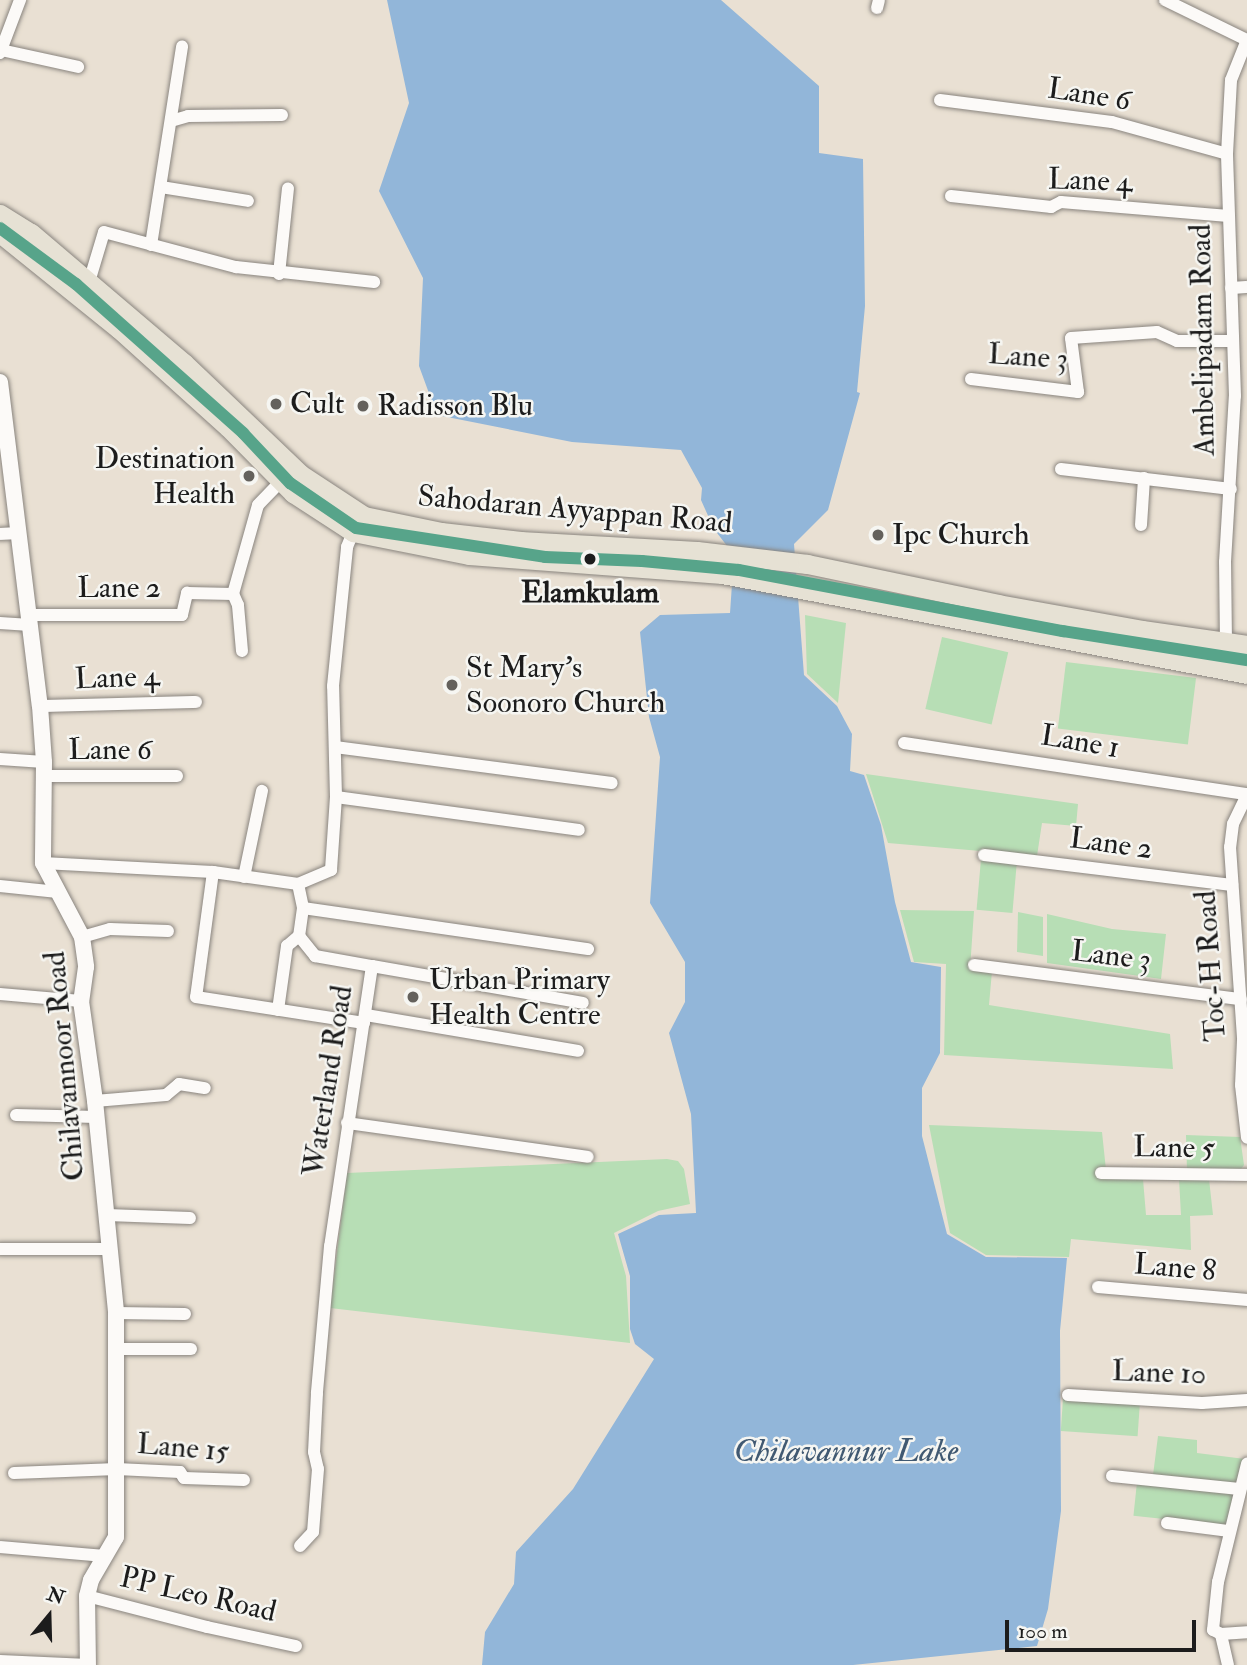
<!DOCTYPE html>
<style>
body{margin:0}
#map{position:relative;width:1247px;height:1665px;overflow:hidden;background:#e9e0d3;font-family:"IM FELL Double Pica",serif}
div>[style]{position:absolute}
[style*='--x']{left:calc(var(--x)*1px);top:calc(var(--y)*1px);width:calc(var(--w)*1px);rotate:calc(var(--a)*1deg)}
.green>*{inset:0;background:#b7deb5;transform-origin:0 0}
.water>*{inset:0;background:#92b6d9}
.roads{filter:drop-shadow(0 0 2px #89847e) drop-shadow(0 0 2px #89847e)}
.minor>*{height:12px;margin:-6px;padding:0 6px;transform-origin:6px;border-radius:6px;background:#fcfaf8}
.tertiary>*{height:16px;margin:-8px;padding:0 8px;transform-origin:8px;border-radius:8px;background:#fcfaf8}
.primary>*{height:19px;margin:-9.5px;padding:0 9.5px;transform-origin:9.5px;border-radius:9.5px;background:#e6e1d4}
.metro-1>*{height:12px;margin:-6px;padding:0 6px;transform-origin:6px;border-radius:6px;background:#57a48a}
.dots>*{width:19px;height:19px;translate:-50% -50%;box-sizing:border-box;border:4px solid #f6f6f2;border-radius:50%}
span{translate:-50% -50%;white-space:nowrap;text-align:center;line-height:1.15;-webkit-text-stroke:5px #f6f6f2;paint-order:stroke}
.street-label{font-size:30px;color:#1c1c1c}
.poi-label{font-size:30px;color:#1c1c1c}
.left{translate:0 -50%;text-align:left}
.right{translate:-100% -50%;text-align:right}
.stop-label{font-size:30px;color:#1c1c1c;font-weight:700}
.water-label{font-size:32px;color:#405972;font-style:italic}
.north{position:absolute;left:14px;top:1581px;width:70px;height:70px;-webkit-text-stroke:5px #f6f6f2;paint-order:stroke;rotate:19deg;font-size:19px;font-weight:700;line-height:28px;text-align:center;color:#1c1c1c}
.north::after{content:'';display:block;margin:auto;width:24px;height:32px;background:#1c1c1c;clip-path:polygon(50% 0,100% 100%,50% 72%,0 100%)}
.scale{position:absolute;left:1005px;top:1620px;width:191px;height:32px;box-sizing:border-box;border:4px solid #1c1c1c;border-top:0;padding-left:9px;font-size:21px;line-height:24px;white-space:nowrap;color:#1c1c1c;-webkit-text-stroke:5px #f6f6f2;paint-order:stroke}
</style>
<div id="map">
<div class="green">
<i style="clip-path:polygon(805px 615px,846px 623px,838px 703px,807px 674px)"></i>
<i style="left:942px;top:637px;width:68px;height:74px;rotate:13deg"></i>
<i style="left:1066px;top:662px;width:131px;height:67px;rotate:7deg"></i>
<i style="clip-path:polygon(866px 774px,1078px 804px,1076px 826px,1042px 823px,1037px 856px,888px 843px)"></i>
<i style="left:981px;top:859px;width:36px;height:51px;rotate:5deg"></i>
<i style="clip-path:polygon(900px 910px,974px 911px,970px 969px,992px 971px,989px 1005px,1170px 1034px,1173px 1069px,944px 1055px,946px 964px,914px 962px)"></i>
<i style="clip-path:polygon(1018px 912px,1043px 917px,1043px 956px,1017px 952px)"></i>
<i style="clip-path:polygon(1047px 914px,1112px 929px,1166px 934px,1161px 979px,1047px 963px)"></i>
<i style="clip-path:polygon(929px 1125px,1102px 1132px,1106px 1170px,1143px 1179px,1146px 1215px,1181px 1215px,1179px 1179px,1209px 1179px,1213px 1215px,1190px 1216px,1191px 1250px,1071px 1239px,1069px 1257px,986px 1255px,950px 1233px)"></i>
<i style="clip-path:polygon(1186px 1135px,1240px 1137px,1244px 1165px,1241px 1169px,1187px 1171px)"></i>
<i style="clip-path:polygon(667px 1159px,678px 1161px,684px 1169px,690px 1204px,658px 1211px,614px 1233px,626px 1276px,630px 1343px,330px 1308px,347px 1173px)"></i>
<i style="left:1063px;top:1399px;width:77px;height:32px;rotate:4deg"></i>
<i style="clip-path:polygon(1158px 1436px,1197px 1440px,1197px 1453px,1245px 1459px,1236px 1484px,1153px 1475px)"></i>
<i style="left:1137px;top:1482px;width:97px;height:34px;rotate:6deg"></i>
</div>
<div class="water">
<i style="clip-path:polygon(387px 0,721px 0,819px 86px,819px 153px,863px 159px,865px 306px,857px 392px,860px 393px,828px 510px,794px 544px,804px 675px,837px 706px,852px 734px,850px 771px,864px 775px,881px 825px,895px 902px,911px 962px,941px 967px,940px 1053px,922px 1088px,922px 1136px,947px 1234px,986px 1257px,1067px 1258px,1060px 1331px,1061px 1511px,1048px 1609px,1037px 1646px,853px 1665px,482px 1665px,485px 1632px,514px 1584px,516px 1552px,573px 1489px,654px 1359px,635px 1344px,630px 1329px,630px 1276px,618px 1234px,659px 1215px,696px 1213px,691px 1114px,669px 1033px,685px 1002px,685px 962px,650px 903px,660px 757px,649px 717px,640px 632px,660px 615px,730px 613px,734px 555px,714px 529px,701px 500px,702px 488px,681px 450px,572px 442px,437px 415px,419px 366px,423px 278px,379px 191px,409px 103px)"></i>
</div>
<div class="roads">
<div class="minor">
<i style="--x:1165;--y:0;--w:91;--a:26"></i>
<i style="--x:877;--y:8;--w:8;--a:-76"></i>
<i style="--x:1;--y:50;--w:79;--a:12.4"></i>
<i style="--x:0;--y:53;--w:57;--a:-69.3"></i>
<i style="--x:940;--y:100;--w:173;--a:7.3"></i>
<i style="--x:1112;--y:122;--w:119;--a:15.5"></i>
<i style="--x:171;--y:121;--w:18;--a:-16"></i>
<i style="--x:188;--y:116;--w:94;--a:-0.6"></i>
<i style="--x:161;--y:187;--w:88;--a:9.1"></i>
<i style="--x:951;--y:196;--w:101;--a:6.3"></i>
<i style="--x:1051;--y:207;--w:11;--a:-27"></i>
<i style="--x:1061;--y:202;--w:168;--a:4.8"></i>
<i style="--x:151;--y:245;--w:201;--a:-81.1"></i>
<i style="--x:279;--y:274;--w:86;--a:-84"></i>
<i style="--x:89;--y:282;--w:52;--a:-73.3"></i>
<i style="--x:104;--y:232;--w:137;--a:14.9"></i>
<i style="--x:236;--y:267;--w:139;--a:6.2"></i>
<i style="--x:1231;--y:288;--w:16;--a:-4"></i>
<i style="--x:971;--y:379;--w:108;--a:6.9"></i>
<i style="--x:1078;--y:392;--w:54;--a:-97.4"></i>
<i style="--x:1071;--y:338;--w:86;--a:-4"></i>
<i style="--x:1157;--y:332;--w:22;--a:24"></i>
<i style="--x:1177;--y:341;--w:56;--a:0"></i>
<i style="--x:1061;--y:469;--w:171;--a:6.7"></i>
<i style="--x:1141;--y:525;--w:47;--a:-86.3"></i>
<i style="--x:0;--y:534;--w:18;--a:-3"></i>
<i style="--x:29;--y:615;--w:153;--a:0"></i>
<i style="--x:182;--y:615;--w:23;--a:-77"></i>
<i style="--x:187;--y:593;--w:46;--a:1.2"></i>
<i style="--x:0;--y:623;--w:30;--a:4"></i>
<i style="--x:1226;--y:642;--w:80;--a:-90.7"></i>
<i style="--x:1225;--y:562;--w:166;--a:-86.6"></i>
<i style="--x:1235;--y:396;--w:242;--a:-91.9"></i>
<i style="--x:1227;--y:154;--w:74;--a:-86.9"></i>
<i style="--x:1231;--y:80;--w:43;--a:-68.2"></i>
<i style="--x:242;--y:651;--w:46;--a:-95"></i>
<i style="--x:238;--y:605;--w:12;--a:-114"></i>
<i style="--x:233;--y:594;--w:92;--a:-74.3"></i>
<i style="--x:258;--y:505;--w:33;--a:-46"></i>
<i style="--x:40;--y:706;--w:156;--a:-1.5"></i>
<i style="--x:904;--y:743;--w:347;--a:8.5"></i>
<i style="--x:335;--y:747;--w:279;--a:7.4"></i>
<i style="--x:0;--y:759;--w:44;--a:3.9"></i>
<i style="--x:44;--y:776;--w:133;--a:0"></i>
<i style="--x:1247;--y:795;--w:32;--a:116"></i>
<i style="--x:1233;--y:824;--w:23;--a:97"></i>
<i style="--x:1230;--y:847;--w:193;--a:86.1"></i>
<i style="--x:1243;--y:1040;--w:45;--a:92.5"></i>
<i style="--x:1241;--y:1085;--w:53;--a:83.5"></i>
<i style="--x:336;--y:797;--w:245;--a:7.7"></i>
<i style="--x:984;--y:855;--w:250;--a:6.9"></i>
<i style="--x:43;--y:863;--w:170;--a:3"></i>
<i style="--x:213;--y:872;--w:86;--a:8"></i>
<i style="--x:213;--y:872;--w:126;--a:97.7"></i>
<i style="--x:196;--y:997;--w:170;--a:8.8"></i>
<i style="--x:244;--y:877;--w:88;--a:-78.2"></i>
<i style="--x:298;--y:884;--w:25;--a:78"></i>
<i style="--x:303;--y:908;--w:28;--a:98"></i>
<i style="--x:299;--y:936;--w:26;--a:51"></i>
<i style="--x:315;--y:956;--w:58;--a:10"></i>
<i style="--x:372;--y:966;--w:283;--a:98.5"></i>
<i style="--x:330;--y:1246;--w:148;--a:95.1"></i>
<i style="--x:317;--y:1393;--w:59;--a:92.9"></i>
<i style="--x:314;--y:1452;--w:17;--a:77"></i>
<i style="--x:318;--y:1469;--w:63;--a:94.5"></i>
<i style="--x:313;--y:1532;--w:19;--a:133"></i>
<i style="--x:298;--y:884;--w:36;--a:-23"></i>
<i style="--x:331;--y:870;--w:73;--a:-86.1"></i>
<i style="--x:336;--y:797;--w:111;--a:-91.5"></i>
<i style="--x:333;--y:686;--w:140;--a:-84.2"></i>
<i style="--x:347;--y:547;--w:16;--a:-68"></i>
<i style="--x:0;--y:886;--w:58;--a:5.9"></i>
<i style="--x:303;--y:908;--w:288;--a:8.2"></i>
<i style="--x:82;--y:937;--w:29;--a:-16"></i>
<i style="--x:110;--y:929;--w:58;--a:2"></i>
<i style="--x:974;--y:965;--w:269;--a:7.3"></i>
<i style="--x:372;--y:966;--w:214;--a:9.9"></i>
<i style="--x:0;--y:994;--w:81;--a:4.9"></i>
<i style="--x:278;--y:1010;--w:65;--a:-82"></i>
<i style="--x:287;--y:946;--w:16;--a:-40"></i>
<i style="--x:366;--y:1015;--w:215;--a:9.6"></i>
<i style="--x:95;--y:1101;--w:71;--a:-4.8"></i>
<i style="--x:166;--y:1095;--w:17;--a:-40"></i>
<i style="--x:179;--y:1084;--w:26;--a:9"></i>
<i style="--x:16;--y:1115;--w:81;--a:1.4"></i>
<i style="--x:347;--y:1123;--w:243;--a:8"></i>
<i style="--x:1101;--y:1173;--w:146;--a:0.8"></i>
<i style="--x:107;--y:1215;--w:83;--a:2.1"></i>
<i style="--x:0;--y:1249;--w:111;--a:0"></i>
<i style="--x:1098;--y:1287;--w:150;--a:5"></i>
<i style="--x:116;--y:1313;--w:69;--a:0.8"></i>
<i style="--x:117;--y:1349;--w:74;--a:0"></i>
<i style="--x:1068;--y:1395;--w:134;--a:3.4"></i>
<i style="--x:1202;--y:1403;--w:45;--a:-3.8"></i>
<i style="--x:14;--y:1473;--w:103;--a:-2.2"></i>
<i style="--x:117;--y:1469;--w:63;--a:2.7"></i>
<i style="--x:180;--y:1472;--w:7;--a:56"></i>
<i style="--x:184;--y:1478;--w:60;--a:1.9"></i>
<i style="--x:1112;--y:1476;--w:128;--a:5.8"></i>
<i style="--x:1167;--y:1523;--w:63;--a:7.4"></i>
<i style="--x:0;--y:1547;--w:105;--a:4.9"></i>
<i style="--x:87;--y:1596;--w:124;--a:14.5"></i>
<i style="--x:207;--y:1627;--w:91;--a:12.1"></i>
<i style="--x:1221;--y:1634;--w:26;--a:-4"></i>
<i style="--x:0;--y:1661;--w:88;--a:2.6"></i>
<i style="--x:1228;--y:1665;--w:32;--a:-103"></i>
<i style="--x:1221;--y:1634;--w:9;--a:-153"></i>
<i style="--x:1213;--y:1630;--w:48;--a:-84.1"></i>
<i style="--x:1218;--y:1582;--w:122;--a:-76.2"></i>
</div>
<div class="tertiary">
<i style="--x:0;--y:382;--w:326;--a:83"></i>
<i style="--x:40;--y:706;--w:56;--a:85.9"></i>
<i style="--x:44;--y:762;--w:101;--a:90.6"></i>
<i style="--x:43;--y:863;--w:84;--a:62.2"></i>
<i style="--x:82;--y:937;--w:30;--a:82"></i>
<i style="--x:86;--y:967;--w:34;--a:98"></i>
<i style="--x:81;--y:1001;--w:101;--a:82"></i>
<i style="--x:95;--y:1101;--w:213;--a:84.3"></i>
<i style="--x:116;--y:1313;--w:224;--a:90"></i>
<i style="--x:116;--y:1537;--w:50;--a:120.2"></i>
<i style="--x:91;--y:1580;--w:16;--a:104"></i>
<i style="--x:87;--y:1596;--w:69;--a:89.2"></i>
</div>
<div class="primary">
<i style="--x:0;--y:214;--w:36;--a:32"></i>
<i style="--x:31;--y:233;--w:201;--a:40.4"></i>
<i style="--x:184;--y:363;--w:161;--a:43.7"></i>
<i style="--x:300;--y:474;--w:77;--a:33.3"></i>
<i style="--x:364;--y:516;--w:79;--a:11.7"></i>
<i style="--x:441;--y:532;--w:80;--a:6.5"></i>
<i style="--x:520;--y:541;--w:177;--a:3.2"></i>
<i style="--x:697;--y:551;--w:111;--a:6.7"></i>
<i style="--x:807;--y:564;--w:195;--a:11.8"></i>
<i style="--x:998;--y:604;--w:146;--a:10.2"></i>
<i style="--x:1142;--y:630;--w:106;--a:8.1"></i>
<i style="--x:0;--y:233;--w:153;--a:38.9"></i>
<i style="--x:119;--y:329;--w:147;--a:42"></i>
<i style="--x:228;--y:427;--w:93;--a:45.4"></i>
<i style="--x:293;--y:493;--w:72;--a:33"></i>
<i style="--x:353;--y:532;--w:118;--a:11.2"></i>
<i style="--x:469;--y:555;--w:254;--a:4.3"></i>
<i style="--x:722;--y:574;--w:534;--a:10.78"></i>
</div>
</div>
<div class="metro-1">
<i style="--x:0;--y:228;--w:94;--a:36.4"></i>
<i style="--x:76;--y:284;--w:224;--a:41.7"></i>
<i style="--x:243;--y:433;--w:69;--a:46.8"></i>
<i style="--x:290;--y:483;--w:80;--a:34.3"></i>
<i style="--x:356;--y:528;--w:191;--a:8.7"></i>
<i style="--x:545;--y:557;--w:97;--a:2.4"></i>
<i style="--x:642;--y:561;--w:97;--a:5.3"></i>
<i style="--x:739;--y:570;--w:330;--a:10.7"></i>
<i style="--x:1063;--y:631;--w:186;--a:9"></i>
</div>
<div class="dots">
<i style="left:276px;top:404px;background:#64615c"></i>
<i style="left:363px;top:406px;background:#64615c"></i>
<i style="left:249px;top:476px;background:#64615c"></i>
<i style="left:878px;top:535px;background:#64615c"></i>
<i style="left:590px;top:559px;background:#1c1c1c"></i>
<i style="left:452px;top:685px;background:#64615c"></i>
<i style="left:413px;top:997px;background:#64615c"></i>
</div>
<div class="street-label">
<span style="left:1089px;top:95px;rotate:9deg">Lane 6</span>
<span style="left:1090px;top:181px;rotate:2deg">Lane 4</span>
<span style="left:1203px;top:340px;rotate:-91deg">Ambelipadam Road</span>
<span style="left:1028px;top:357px;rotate:4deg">Lane 3</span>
<span style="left:575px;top:510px;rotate:5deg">Sahodaran Ayyappan Road</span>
<span style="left:119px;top:588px">Lane 2</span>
<span style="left:117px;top:678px;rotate:-2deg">Lane 4</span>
<span style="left:1080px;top:742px;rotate:10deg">Lane 1</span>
<span style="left:110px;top:750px">Lane 6</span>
<span style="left:1111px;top:844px;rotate:8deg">Lane 2</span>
<span style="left:1111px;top:956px;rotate:7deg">Lane 3</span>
<span style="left:1211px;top:966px;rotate:-94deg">Toc-H Road</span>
<span style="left:65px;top:1066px;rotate:-95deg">Chilavannoor Road</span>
<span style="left:328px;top:1081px;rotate:-81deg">Waterland Road</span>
<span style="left:1174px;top:1148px;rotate:1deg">Lane 5</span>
<span style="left:1175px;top:1268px;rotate:5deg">Lane 8</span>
<span style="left:1159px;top:1373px;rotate:2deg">Lane 10</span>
<span style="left:183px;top:1448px;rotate:5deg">Lane 15</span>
<span style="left:198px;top:1595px;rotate:13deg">PP Leo Road</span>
</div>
<div class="poi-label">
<span class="left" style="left:290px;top:404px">Cult</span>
<span class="left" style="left:377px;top:406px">Radisson Blu</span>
<span class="right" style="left:235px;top:476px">Destination<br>Health</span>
<span class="left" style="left:892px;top:535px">Ipc Church</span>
<span class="left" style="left:466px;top:685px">St Mary's<br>Soonoro Church</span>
<span class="left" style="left:429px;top:997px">Urban Primary<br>Health Centre</span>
</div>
<div class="stop-label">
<span style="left:590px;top:593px">Elamkulam</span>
</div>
<div class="water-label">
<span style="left:846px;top:1451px">Chilavannur Lake</span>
</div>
<div class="north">N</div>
<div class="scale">100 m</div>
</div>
